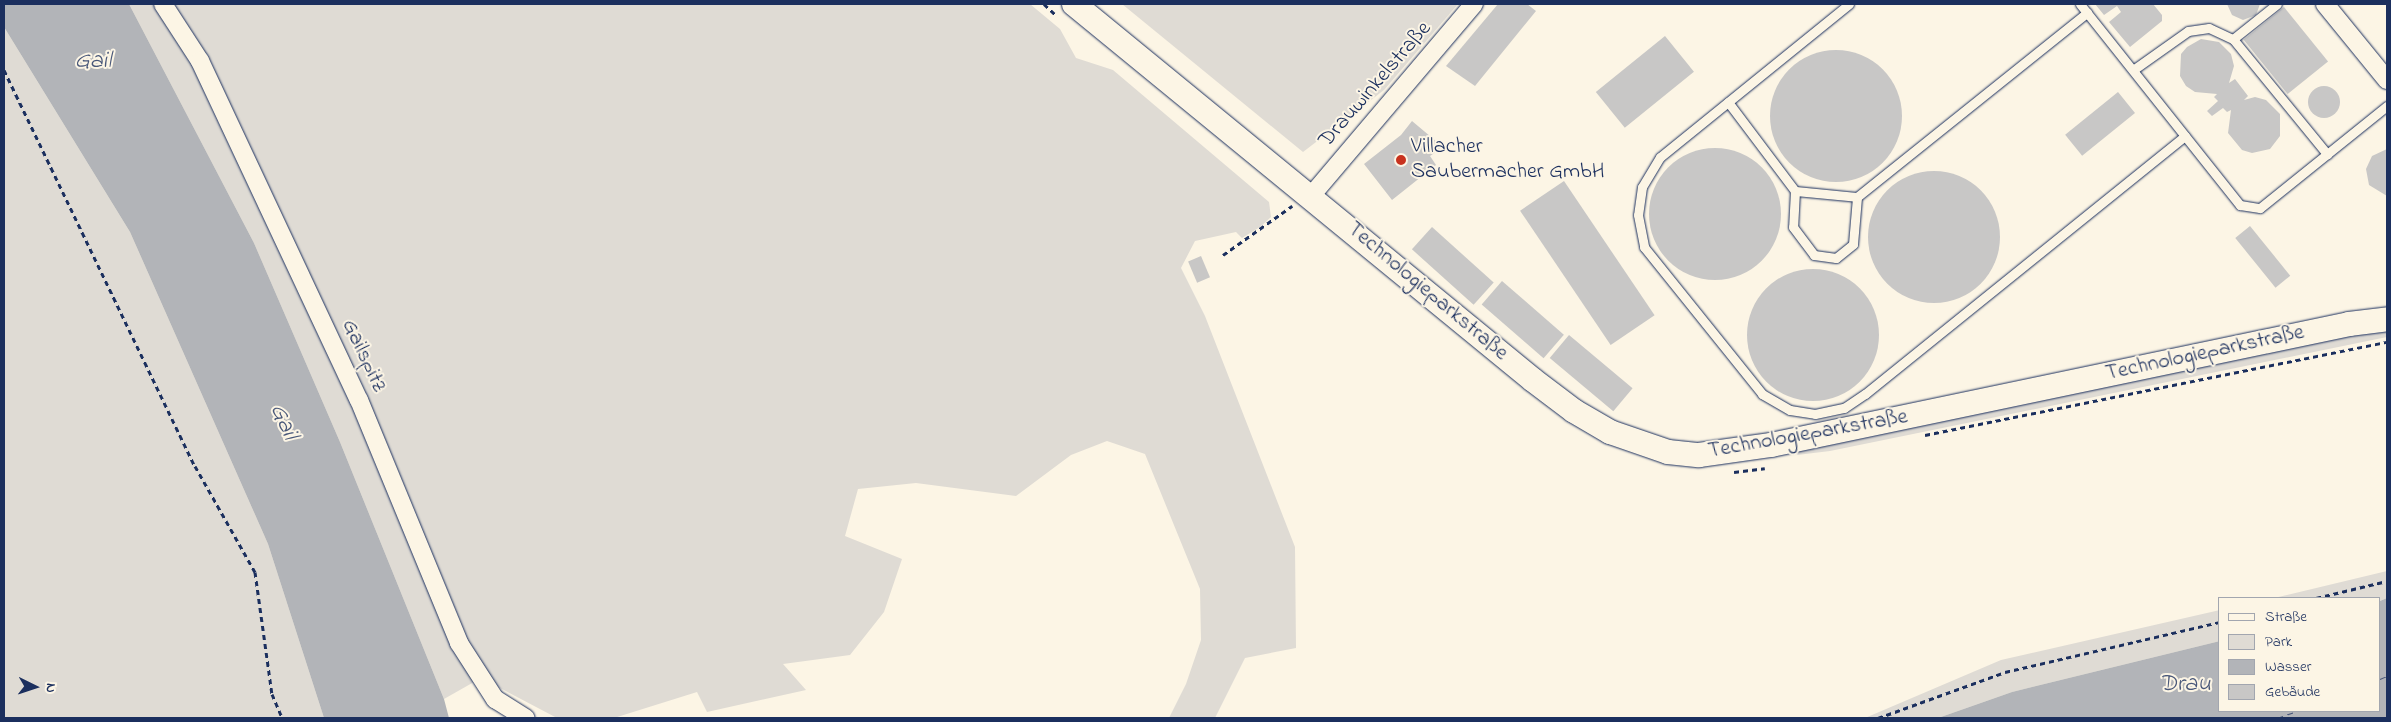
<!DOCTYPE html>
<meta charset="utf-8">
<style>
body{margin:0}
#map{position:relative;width:2391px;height:722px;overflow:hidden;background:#fcf5e5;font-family:"Indie Flower",sans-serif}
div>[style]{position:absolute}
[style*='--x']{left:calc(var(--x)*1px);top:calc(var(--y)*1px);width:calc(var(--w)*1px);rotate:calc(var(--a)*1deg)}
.green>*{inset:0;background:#dfdbd4}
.water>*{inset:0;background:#b2b4b8}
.ferry>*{height:1px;margin-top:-0.5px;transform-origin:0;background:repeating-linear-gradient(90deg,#485779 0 6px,transparent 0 11px)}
.building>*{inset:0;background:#c8c7c6;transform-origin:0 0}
.round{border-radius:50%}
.path>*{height:3px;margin-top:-1.5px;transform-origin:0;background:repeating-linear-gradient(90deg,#1b2f5e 0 5px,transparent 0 9px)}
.roads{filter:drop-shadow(0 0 1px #1b2f5e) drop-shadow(0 0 1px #1b2f5e)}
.lane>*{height:9px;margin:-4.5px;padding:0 4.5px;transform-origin:4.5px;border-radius:4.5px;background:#fcf5e5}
.street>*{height:18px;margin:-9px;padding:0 9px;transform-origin:9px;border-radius:9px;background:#fcf5e5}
.secondary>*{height:24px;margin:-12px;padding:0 12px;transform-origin:12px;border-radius:12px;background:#fcf5e5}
.dots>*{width:14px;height:14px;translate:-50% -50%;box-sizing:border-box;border:2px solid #fcf5e5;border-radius:50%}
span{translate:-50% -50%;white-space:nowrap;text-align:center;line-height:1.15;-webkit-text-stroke:4px #fcf5e5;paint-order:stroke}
.street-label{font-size:22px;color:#1b2f5e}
.poi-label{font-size:22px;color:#1b2f5e}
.left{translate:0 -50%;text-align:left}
.water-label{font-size:24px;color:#485779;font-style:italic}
.frame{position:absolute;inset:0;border:5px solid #1b2f5e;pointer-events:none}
.legend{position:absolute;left:2218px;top:597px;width:162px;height:115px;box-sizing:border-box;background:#fcf5e5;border:1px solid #a2a6af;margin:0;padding:6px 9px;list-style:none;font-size:15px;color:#1b2f5e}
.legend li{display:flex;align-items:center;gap:10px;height:25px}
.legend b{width:25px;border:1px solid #a2a6af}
.north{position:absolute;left:10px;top:662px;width:50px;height:50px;-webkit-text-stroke:4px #fcf5e5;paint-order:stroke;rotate:94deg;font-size:14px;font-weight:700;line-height:20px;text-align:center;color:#1b2f5e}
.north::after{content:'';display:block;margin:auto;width:18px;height:22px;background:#1b2f5e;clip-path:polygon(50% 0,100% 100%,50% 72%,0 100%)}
</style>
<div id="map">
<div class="green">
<i style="clip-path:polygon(129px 4px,1030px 4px,1060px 29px,1076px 58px,1113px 70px,1269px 202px,1271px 217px,1260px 227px,1242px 238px,1236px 232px,1195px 241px,1181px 268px,1205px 316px,1295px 547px,1296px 648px,1245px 658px,1215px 718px,1169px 718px,1186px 684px,1201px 640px,1200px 589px,1145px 454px,1107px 441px,1071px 455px,1016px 496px,916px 483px,858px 489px,845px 536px,902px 559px,884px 612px,850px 655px,783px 664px,806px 690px,707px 712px,697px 692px,614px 718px,557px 718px,481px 678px,444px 699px,340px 442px,254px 243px)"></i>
<i style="clip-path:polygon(1122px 4px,1458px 4px,1384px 90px,1303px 152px)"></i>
<i style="clip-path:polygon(4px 27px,130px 232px,268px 544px,324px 718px,4px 718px)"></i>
<i style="clip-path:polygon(2387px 327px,2387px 337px,1830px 451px,1797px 455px,1800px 450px)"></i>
<i style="clip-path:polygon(2387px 571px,2387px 598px,2380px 601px,2380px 598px,2274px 598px)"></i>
<i style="clip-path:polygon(2220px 610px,2220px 641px,2012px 692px,1938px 718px,1865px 718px,2001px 660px)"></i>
</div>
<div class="water">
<i style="clip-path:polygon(4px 4px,129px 4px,254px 243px,340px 442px,444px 699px,449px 718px,324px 718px,268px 544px,130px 232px,4px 27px)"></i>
<i style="clip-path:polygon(2387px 598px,2387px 718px,1938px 718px,2012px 692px,2220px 641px,2220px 711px,2380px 711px,2380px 601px)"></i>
</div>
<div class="ferry">
<i style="--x:2380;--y:679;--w:8;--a:-23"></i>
<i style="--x:2277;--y:718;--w:21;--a:-19"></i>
</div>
<div class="building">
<i style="clip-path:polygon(1498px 4px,1527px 4px,1536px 11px,1475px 86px,1446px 66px)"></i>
<i style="clip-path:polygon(2095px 4px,2153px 4px,2162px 15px,2162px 21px,2130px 47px,2109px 22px,2121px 12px,2117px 6px,2104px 15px)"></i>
<i style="clip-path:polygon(2227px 4px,2260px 4px,2256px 15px,2243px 20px,2232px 15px)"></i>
<i style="left:2284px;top:7px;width:70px;height:52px;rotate:51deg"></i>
<i style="left:1665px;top:36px;width:46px;height:89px;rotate:51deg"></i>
<i style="clip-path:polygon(2201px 39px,2219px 42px,2231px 54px,2234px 66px,2229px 83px,2235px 79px,2248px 96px,2244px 100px,2255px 97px,2266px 100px,2280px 114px,2280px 136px,2270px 149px,2252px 153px,2242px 150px,2228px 133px,2231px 110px,2227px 112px,2223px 108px,2212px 116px,2207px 111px,2218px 101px,2214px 97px,2217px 94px,2195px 92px,2186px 86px,2180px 76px,2181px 54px,2187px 47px)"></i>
<i class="round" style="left:1770px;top:50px;width:132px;height:132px"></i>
<i class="round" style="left:2308px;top:86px;width:32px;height:32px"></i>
<i style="left:2118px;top:92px;width:27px;height:68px;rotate:51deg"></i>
<i style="clip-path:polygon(1412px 121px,1443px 147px,1430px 156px,1436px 165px,1392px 200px,1364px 164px,1401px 135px)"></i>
<i class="round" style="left:1649px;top:148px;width:132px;height:132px"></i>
<i style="clip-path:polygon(2387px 149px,2387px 196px,2369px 185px,2366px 169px,2372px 156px)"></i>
<i class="round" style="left:1868px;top:171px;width:132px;height:132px"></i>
<i style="left:1564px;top:181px;width:162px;height:53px;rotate:56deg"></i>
<i style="left:2250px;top:226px;width:64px;height:19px;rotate:51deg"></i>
<i style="left:1432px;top:227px;width:83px;height:30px;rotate:42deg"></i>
<i style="left:1201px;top:256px;width:23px;height:14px;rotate:67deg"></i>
<i class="round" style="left:1747px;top:269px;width:132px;height:132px"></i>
<i style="left:1502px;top:281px;width:82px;height:31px;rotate:41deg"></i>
<i style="left:1569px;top:335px;width:83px;height:30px;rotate:40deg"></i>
</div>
<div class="path">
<i style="--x:1044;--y:4;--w:16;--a:43"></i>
<i style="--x:4;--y:70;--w:440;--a:64.3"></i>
<i style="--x:195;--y:466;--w:122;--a:60.5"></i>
<i style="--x:255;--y:572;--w:123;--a:82.1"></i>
<i style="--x:272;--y:694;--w:26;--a:67"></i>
<i style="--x:1223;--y:255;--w:85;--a:-35.4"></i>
<i style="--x:1925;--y:435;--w:471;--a:-11.4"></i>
<i style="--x:1734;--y:472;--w:31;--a:-7"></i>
<i style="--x:2316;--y:598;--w:73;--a:-13.5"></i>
<i style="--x:1878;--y:718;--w:135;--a:-19.9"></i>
<i style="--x:2005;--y:672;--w:221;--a:-13.1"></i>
</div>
<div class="roads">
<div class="lane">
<i style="--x:1849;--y:4;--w:243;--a:141"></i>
<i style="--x:1660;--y:157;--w:35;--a:121"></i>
<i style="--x:1642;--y:187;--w:28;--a:98"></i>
<i style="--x:1638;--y:215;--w:33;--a:79"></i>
<i style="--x:1644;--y:247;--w:189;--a:51.2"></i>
<i style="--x:1762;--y:394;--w:32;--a:30"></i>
<i style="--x:1790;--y:410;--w:25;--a:9"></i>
<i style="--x:1815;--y:414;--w:30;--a:-12"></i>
<i style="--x:1844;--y:408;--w:25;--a:-34"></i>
<i style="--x:1865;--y:394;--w:411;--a:-38.9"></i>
<i style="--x:2080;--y:4;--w:257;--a:51.5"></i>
<i style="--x:2240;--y:205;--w:20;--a:9"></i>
<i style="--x:2260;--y:208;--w:163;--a:-38.8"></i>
<i style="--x:2233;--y:39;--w:56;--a:-38.5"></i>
<i style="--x:2133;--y:70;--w:67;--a:-35.3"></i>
<i style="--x:2188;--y:31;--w:21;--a:-8"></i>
<i style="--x:2209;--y:28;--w:26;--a:25"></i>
<i style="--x:2233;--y:39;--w:149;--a:50.7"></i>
<i style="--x:1728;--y:102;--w:111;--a:53"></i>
<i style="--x:1795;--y:191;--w:36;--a:93"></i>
<i style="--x:1793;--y:227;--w:35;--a:53"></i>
<i style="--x:1814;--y:255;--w:22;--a:8"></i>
<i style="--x:1836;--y:258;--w:22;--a:-39"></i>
<i style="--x:1853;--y:244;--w:47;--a:-85.1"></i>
<i style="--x:1857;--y:197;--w:295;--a:-38.7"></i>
<i style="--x:1795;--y:191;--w:62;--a:5.5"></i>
</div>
<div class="street">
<i style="--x:163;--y:4;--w:68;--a:57"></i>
<i style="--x:200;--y:61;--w:374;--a:64.9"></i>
<i style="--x:359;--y:400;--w:263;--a:67.6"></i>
<i style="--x:459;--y:643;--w:67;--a:57.3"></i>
<i style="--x:495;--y:699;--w:36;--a:32"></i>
<i style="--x:2325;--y:4;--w:98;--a:50.8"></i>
<i style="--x:1311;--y:196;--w:252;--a:-49.7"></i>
</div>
<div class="secondary">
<i style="--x:1074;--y:4;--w:593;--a:39.32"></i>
<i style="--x:1533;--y:380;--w:51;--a:37.1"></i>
<i style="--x:1574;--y:411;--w:42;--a:30.3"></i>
<i style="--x:1610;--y:432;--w:61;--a:19"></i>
<i style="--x:1668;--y:452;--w:31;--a:6"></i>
<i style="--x:1699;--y:455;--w:73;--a:-7.9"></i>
<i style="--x:1771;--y:445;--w:591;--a:-11.82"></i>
<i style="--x:2349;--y:324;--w:38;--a:-7"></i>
</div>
</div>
<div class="dots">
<i style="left:1401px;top:160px;background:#c8321e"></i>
</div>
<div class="street-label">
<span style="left:1376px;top:85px;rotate:-49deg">Drauwinkelstraße</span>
<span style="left:1427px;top:292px;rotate:40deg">Technologieparkstraße</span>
<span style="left:2205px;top:354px;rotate:-12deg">Technologieparkstraße</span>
<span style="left:363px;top:356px;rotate:65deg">Gailspitz</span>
<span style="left:1808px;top:435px;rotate:-10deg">Technologieparkstraße</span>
</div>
<div class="poi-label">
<span class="left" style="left:1411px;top:160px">Villacher<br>Saubermacher GmbH</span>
</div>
<div class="water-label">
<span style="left:93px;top:62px">Gail</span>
<span style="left:283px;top:422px;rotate:66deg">Gail</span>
<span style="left:2185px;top:685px">Drau</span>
</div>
<div class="frame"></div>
<ul class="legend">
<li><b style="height:6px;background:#fcf5e5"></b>Straße</li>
<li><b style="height:14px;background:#dfdbd4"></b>Park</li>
<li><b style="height:14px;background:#b2b4b8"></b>Wasser</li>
<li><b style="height:14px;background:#c8c7c6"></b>Gebäude</li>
</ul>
<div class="north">N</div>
</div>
